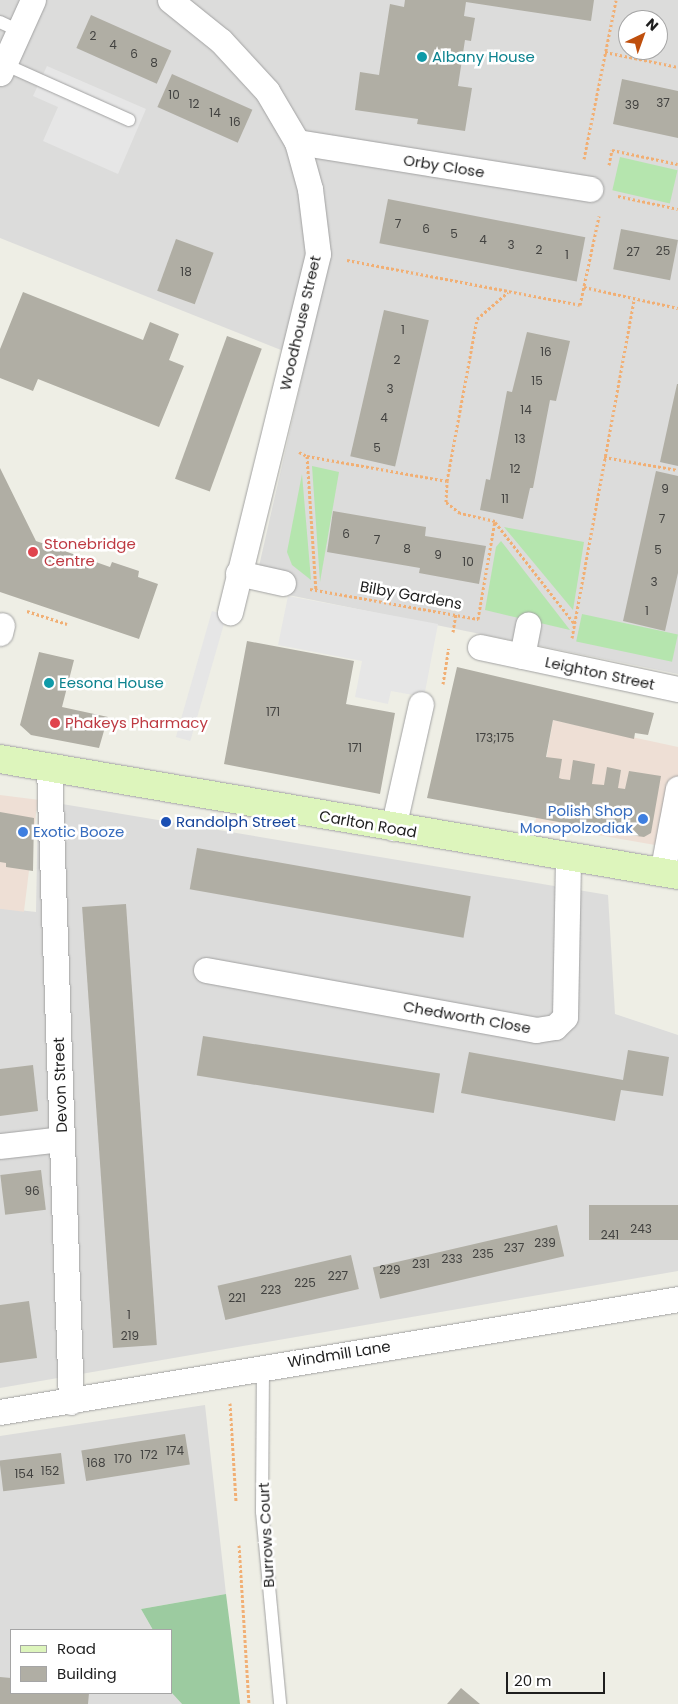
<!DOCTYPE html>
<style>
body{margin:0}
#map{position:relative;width:678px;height:1704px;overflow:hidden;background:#eeeee5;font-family:Poppins,sans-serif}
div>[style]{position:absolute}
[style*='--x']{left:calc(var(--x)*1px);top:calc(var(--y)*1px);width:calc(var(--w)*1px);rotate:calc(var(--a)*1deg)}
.residential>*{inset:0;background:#dcdcdb}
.commercial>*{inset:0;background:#eedfd5;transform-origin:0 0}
.grass>*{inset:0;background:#b5e5ae;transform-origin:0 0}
.forest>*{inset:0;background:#9ccba0}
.parking>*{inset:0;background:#e6e6e6;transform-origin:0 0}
.building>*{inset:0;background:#b0aea4;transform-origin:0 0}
.path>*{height:3px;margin-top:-1.5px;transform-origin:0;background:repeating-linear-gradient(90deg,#f1af74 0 2.5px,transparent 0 5px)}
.roads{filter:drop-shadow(0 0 1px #a2a2a2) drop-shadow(0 0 1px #a2a2a2)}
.lane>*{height:12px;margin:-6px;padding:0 6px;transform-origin:6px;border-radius:6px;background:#fff}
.street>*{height:25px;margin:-12.5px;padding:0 12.5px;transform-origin:12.5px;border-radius:12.5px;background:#fff}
.secondary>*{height:28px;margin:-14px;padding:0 14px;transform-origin:14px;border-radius:14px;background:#ddf5bc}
.dots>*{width:14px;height:14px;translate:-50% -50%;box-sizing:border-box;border:2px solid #fff;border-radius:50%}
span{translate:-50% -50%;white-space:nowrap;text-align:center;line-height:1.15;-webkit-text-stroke:5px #fff;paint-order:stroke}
.number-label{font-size:12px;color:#424240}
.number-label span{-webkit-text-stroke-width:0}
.culture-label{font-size:15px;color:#0d838f}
.left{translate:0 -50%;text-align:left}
.street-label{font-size:15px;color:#1e1e1e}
.health-label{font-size:15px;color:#be3a42}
.shop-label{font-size:15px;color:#366cbe}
.right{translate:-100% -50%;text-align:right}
.transit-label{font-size:15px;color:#164399}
.legend{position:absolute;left:10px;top:1629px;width:162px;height:65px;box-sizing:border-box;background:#fff;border:1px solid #a5a5a5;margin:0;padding:6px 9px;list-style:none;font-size:15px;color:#1e1e1e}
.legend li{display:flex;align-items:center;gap:10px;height:25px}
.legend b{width:25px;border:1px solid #a5a5a5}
.north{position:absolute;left:618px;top:10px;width:50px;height:50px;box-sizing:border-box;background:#fff;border:1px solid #a5a5a5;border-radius:50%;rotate:42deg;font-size:14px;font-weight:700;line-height:20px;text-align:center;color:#1e1e1e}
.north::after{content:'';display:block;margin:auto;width:18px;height:22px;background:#bf4f0d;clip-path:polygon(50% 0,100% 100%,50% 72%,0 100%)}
.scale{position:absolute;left:506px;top:1672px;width:99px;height:22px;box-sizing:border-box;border:2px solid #1e1e1e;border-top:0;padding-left:6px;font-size:15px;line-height:18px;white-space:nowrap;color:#1e1e1e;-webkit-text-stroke:4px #fff;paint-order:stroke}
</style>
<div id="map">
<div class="residential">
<i style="clip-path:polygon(evenodd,0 0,678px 0,678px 674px,254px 588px,306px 360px,0 238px,0 0,628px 20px,658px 20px,658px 50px,628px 50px,628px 20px)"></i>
<i style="clip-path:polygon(38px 800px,608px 895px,615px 1014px,678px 1035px,678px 1271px,0 1388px,0 908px,36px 912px)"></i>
<i style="clip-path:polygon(205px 1405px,226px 1594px,141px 1609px,153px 1630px,11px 1630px,11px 1693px,171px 1692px,182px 1704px,0 1704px,0 1436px)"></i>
</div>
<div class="commercial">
<i style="clip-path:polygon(553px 720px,678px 747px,678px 849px,535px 824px)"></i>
<i style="left:0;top:795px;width:38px;height:113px;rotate:7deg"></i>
</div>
<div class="grass">
<i style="left:620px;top:157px;width:59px;height:34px;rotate:13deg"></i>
<i style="clip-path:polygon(312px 466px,339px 472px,320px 582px)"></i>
<i style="clip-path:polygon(302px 474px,311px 580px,292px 565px,287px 552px)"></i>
<i style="clip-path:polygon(504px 527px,584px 542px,573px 610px)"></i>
<i style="clip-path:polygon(501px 541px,570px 630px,485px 610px,496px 547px)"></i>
<i style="left:582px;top:614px;width:98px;height:28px;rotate:12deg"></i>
</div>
<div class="forest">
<i style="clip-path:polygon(226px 1594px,240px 1704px,182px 1704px,171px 1692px,171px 1630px,153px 1630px,141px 1609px)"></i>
</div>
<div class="parking">
<i style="clip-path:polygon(47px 66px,146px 109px,118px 174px,43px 141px,58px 107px,33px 96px)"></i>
<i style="clip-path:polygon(288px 596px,438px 624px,424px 697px,391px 691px,388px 704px,355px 697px,362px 661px,278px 645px)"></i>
<i style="left:212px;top:611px;width:15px;height:131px;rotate:16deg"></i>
</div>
<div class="building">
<i style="clip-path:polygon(405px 0,594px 0,591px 21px,466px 2px,464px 16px,475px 18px,471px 41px,465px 40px,458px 86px,472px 88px,465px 131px,417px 124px,418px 119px,355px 110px,360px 72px,379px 75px,390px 4px,404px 7px)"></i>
<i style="left:91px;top:15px;width:88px;height:36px;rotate:24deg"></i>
<i style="left:172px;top:74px;width:88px;height:36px;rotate:24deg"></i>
<i style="clip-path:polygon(622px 79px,678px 91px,678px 138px,613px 124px)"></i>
<i style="left:388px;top:199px;width:201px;height:45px;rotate:11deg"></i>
<i style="left:621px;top:229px;width:58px;height:41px;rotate:11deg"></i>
<i style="left:176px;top:239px;width:40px;height:55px;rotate:20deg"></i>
<i style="clip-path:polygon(23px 292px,143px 340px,150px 322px,179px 334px,169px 360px,184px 366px,159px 427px,38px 379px,33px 391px,0 378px,0 349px)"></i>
<i style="left:384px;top:310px;width:46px;height:150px;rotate:13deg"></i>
<i style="clip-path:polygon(527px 332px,570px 341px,556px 401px,550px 400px,533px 488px,530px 488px,523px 519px,480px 510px,486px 479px,490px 480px,507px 391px,512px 392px)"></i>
<i style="left:227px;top:336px;width:37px;height:152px;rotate:20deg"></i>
<i style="clip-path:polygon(677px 384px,678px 384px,678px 466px,660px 462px)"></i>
<i style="clip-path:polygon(0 468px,36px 541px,110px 567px,112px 562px,139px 571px,138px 577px,158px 584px,139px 639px,0 592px)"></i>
<i style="clip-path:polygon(656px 471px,678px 476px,678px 573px,665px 631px,623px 621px)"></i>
<i style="clip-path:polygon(333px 511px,426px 527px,425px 536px,486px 546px,479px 584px,419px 573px,420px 568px,327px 552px)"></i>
<i style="clip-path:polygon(247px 641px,354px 661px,346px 704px,395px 713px,380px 794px,224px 764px)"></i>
<i style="clip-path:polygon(39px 652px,74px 660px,62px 707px,108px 717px,99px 748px,31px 735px,20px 725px)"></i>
<i style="clip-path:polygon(457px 667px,654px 713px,648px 735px,635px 733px,634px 739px,553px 720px,546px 757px,562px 759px,559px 778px,562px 779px,570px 780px,573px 760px,595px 764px,592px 784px,604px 785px,607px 767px,621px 770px,618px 788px,625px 789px,629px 771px,661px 776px,651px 833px,644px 837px,630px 835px,427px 798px)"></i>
<i style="clip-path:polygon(0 812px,34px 818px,33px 871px,6px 867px,6px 863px,0 862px)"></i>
<i style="left:197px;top:848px;width:278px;height:42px;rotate:10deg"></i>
<i style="left:126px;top:904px;width:442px;height:44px;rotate:86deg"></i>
<i style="left:203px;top:1036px;width:240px;height:40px;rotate:9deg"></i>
<i style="clip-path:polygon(628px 1050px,669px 1057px,663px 1096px,621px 1090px,615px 1121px,461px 1093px,469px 1052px,623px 1080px)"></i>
<i style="clip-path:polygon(33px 1065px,38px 1111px,0 1116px,0 1069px)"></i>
<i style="left:41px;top:1170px;width:40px;height:41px;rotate:83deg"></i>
<i style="left:678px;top:1205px;width:35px;height:89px;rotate:90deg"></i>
<i style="left:557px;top:1225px;width:32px;height:189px;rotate:77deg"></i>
<i style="left:351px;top:1255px;width:35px;height:137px;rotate:77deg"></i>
<i style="clip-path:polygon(29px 1301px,37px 1358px,0 1363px,0 1305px)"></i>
<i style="left:185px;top:1434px;width:31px;height:105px;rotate:81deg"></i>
<i style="left:61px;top:1453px;width:31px;height:62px;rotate:83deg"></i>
<i style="clip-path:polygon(0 1677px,11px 1678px,11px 1693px,89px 1693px,88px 1704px,0 1704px)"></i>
<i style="clip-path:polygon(461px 1688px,480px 1704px,447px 1704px)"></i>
</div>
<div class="path">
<i style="--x:605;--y:52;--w:75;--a:11.6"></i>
<i style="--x:584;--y:159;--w:162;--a:-78.6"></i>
<i style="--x:609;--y:165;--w:15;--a:-79"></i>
<i style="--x:612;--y:150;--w:67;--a:12"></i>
<i style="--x:618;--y:196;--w:61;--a:12.2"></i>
<i style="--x:347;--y:260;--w:237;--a:10.9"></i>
<i style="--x:580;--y:305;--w:91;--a:-77.9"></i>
<i style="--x:584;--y:287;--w:96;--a:12.6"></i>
<i style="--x:299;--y:452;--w:9;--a:27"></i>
<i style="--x:307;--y:456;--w:142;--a:10.1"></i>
<i style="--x:447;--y:481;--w:165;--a:-79.5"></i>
<i style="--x:477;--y:319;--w:41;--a:-41.1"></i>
<i style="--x:307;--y:456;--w:134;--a:86.2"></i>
<i style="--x:604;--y:457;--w:75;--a:10"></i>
<i style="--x:495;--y:522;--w:128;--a:52"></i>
<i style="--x:310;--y:589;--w:171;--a:10.1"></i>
<i style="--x:478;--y:619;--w:99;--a:-80.2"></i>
<i style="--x:495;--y:521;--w:36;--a:-167"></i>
<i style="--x:460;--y:513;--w:18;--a:-142"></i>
<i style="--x:446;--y:502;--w:21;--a:-87"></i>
<i style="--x:27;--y:611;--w:42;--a:18"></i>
<i style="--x:453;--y:632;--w:19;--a:-81"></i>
<i style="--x:572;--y:638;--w:345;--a:-79.6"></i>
<i style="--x:443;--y:684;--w:36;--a:-81"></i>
<i style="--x:230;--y:1403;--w:99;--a:86.5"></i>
<i style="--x:239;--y:1545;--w:159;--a:86.4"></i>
</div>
<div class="roads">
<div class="lane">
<i style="--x:0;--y:22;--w:21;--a:25"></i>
<i style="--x:4;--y:64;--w:137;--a:24.1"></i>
<i style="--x:263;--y:1366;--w:146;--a:90.4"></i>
<i style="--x:262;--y:1512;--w:193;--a:84.6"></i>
</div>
<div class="street">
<i style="--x:170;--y:0;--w:65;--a:38.8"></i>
<i style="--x:221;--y:41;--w:68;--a:47.4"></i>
<i style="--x:267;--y:91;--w:59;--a:59.5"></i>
<i style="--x:297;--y:142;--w:49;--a:74.5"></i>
<i style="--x:310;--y:189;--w:65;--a:83"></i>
<i style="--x:318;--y:254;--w:369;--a:103.8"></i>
<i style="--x:0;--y:73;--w:80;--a:-65.7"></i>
<i style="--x:297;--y:142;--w:297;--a:9.1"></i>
<i style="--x:238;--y:573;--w:46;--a:12.5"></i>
<i style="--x:0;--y:633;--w:8;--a:-76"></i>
<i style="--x:480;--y:647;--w:202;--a:12"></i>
<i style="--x:522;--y:656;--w:32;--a:-79"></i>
<i style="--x:49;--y:768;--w:634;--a:88.01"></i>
<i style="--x:393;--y:828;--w:127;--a:-77.3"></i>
<i style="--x:662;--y:873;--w:86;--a:-79.3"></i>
<i style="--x:206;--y:970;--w:335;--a:10.3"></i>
<i style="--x:536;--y:1030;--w:19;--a:-9"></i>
<i style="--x:555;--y:1027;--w:14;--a:-45"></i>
<i style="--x:565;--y:1017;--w:161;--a:-88.9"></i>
<i style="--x:0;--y:1146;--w:62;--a:-6.4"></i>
<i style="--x:0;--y:1412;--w:687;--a:-9.46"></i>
</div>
<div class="secondary">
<i style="--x:0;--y:759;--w:688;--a:9.71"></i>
</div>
</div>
<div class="dots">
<i style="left:422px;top:57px;background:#0f9aa8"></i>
<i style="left:33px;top:552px;background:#e0444e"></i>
<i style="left:49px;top:683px;background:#0f9aa8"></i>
<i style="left:55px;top:723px;background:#e0444e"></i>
<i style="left:643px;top:819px;background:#3f7fe0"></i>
<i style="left:166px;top:822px;background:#1a4fb4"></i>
<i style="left:23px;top:832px;background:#3f7fe0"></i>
</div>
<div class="number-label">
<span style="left:93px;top:36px">2</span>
<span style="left:113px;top:45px">4</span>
<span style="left:134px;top:54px">6</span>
<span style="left:154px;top:63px">8</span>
<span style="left:174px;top:95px">10</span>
<span style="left:663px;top:103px">37</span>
<span style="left:194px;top:104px">12</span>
<span style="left:632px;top:105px">39</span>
<span style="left:215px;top:113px">14</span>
<span style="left:235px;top:122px">16</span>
<span style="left:398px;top:224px">7</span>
<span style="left:426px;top:229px">6</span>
<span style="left:454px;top:234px">5</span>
<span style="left:483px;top:240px">4</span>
<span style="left:511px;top:245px">3</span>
<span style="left:539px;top:250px">2</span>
<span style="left:663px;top:251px">25</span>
<span style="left:633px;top:252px">27</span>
<span style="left:567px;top:255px">1</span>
<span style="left:186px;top:272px">18</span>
<span style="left:403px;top:330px">1</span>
<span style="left:546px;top:352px">16</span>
<span style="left:397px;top:360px">2</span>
<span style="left:537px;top:381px">15</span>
<span style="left:390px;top:389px">3</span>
<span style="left:526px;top:410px">14</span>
<span style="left:384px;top:418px">4</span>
<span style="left:520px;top:439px">13</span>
<span style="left:377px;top:448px">5</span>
<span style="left:515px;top:469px">12</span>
<span style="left:665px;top:489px">9</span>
<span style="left:505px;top:499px">11</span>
<span style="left:662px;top:519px">7</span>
<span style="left:346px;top:534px">6</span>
<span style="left:377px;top:540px">7</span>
<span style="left:407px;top:549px">8</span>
<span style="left:658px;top:550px">5</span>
<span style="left:438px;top:555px">9</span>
<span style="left:468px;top:562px">10</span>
<span style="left:654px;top:582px">3</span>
<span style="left:647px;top:611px">1</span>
<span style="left:273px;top:712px">171</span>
<span style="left:495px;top:738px">173;175</span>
<span style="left:355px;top:748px">171</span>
<span style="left:32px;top:1191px">96</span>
<span style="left:641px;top:1229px">243</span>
<span style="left:610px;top:1235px">241</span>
<span style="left:545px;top:1243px">239</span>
<span style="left:514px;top:1248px">237</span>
<span style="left:483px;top:1254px">235</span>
<span style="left:452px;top:1259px">233</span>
<span style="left:421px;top:1264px">231</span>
<span style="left:390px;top:1270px">229</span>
<span style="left:338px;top:1276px">227</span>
<span style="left:305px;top:1283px">225</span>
<span style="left:271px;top:1290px">223</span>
<span style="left:237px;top:1298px">221</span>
<span style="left:129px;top:1315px">1</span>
<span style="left:130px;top:1336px">219</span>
<span style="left:175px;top:1451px">174</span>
<span style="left:149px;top:1455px">172</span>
<span style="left:123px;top:1459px">170</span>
<span style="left:96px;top:1463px">168</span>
<span style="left:50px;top:1471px">152</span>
<span style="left:24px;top:1474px">154</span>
</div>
<div class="culture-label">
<span class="left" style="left:432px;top:57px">Albany House</span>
<span class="left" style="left:59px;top:683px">Eesona House</span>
</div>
<div class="street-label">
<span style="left:444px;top:166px;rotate:9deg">Orby Close</span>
<span style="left:300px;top:323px;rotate:-77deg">Woodhouse Street</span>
<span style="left:411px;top:595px;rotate:10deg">Bilby Gardens</span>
<span style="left:600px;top:673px;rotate:12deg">Leighton Street</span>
<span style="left:368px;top:824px;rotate:10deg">Carlton Road</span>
<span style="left:467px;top:1017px;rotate:10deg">Chedworth Close</span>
<span style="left:60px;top:1085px;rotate:-92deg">Devon Street</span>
<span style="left:339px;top:1354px;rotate:-9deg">Windmill Lane</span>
<span style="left:266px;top:1535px;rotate:-93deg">Burrows Court</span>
</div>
<div class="health-label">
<span class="left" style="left:44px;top:552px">Stonebridge<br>Centre</span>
<span class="left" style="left:65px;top:723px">Phakeys Pharmacy</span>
</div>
<div class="shop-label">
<span class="right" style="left:633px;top:819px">Polish Shop<br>Monopolzodiak</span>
<span class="left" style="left:33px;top:832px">Exotic Booze</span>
</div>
<div class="transit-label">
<span class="left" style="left:176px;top:822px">Randolph Street</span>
</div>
<ul class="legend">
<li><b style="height:6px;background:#ddf5bc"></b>Road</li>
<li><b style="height:14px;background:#b0aea4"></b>Building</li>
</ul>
<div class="north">N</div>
<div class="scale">20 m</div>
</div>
